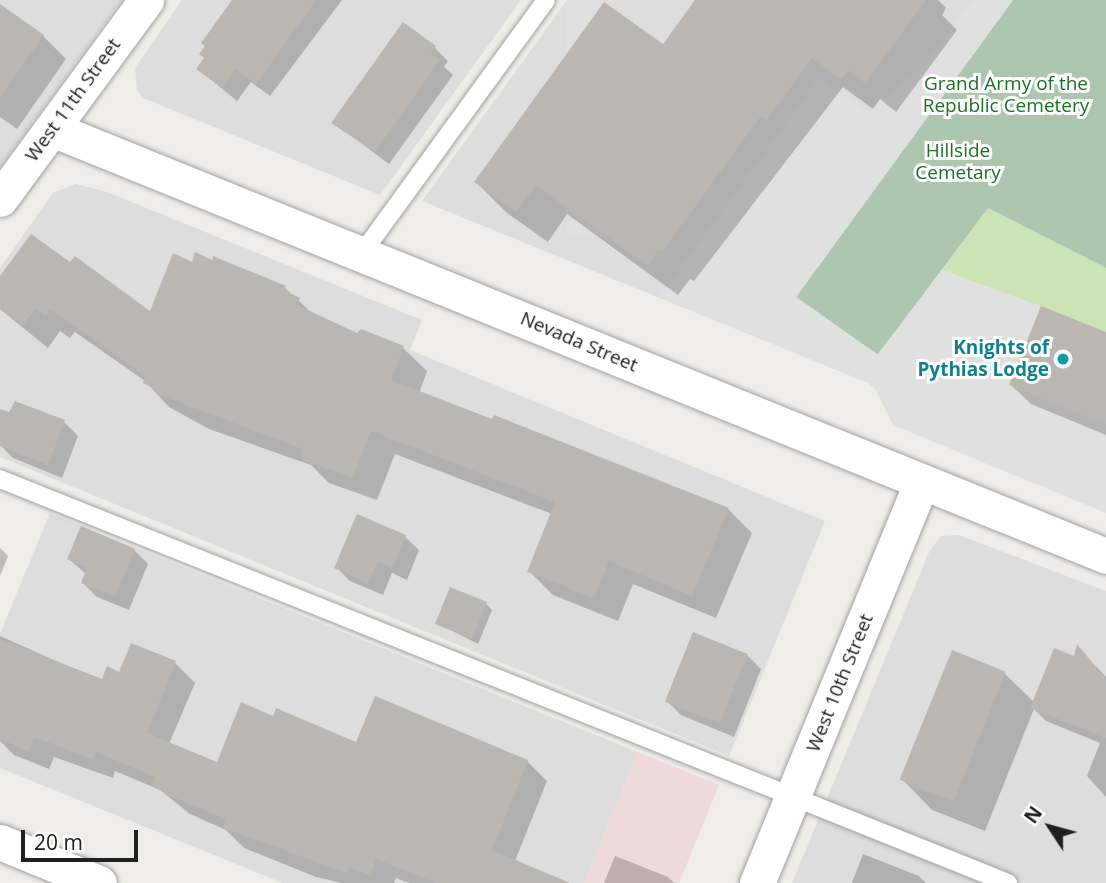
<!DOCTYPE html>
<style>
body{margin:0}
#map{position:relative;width:1106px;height:883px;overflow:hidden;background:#efede8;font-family:"Open Sans",sans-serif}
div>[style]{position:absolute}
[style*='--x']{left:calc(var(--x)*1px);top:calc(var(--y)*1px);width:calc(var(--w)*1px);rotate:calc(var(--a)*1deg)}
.residential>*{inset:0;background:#dedddd}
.commercial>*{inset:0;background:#eedada}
.grass>*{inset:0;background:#cce3b5}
.cemetery>*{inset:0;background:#acc6af}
.parking>*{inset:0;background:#e0e0e0;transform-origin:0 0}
.shadow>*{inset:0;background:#0003}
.building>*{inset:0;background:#bcb6b1;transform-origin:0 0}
.roads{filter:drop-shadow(0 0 2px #a1a1a1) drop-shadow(0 0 2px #a1a1a1)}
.lane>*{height:18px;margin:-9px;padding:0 9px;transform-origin:9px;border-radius:9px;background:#fff}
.street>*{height:35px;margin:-17.5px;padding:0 17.5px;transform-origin:17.5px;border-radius:17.5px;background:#fff}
.dots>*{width:19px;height:19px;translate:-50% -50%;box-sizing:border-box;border:4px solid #fff;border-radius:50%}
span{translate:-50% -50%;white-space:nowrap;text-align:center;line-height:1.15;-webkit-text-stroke:6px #fff;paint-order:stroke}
.park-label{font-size:19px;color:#1a7320}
.street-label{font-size:19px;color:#202020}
.culture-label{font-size:19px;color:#0d838f;font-weight:700}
.right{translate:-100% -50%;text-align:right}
.north{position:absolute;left:1015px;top:792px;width:70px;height:70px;-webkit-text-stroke:5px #fff;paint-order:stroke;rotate:306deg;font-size:19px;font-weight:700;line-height:28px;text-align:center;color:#202020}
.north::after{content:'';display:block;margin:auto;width:24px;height:32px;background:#202020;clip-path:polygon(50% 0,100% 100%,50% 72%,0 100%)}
.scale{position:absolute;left:21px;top:830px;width:117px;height:32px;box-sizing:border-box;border:4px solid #202020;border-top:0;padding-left:9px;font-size:21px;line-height:24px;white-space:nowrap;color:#202020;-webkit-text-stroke:5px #fff;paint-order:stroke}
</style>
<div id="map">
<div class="residential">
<i style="clip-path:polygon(0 0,122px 0,0 167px)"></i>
<i style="clip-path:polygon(182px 0,521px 0,380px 195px,143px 98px,137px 90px,135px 68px)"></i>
<i style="clip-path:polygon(567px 0,1013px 0,796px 297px,866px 382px,422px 201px)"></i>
<i style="clip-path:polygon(76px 184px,107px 192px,422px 320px,410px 350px,825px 521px,729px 756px,0 457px,0 268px,53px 193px)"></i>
<i style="clip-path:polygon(50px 513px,638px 752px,584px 883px,283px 883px,0 768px,0 634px)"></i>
<i style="clip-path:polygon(959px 535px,1106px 591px,1106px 883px,792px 883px,930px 550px,941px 536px)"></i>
</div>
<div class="commercial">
<i style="clip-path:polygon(638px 752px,719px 785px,679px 883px,584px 883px)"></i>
</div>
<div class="grass">
<i style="clip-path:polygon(988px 208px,1106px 268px,1106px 332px,942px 270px)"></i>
</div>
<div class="cemetery">
<i style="clip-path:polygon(1013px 0,1106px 0,1106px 268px,988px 208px,878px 355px,796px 297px)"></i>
</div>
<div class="parking">
<i style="left:567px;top:0;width:39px;height:237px"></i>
<i style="clip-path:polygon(973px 0,1013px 0,796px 297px,877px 355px,942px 270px,1041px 306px,1009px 385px,1106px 424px,1106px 513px,893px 425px,875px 389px,866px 382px,659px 297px,819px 78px,866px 113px,924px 66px)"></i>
</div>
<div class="shadow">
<i style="clip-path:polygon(237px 0,342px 0,270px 96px,251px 82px,237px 101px,198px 69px)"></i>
<i style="clip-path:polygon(698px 0,938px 0,946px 8px,942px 15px,957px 30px,896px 112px,880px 99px,873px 109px,843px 87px,694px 281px,690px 279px,678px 295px,567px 214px,548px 242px,507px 213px,476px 182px,664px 46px)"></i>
<i style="clip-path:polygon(0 16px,43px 36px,66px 59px,17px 129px,0 117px)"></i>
<i style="clip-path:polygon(434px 47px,448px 61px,444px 67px,453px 75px,389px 164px,334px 123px)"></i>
<i style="clip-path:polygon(70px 264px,151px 313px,193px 264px,285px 288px,315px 316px,358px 335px,403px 348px,427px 371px,419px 393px,728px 509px,752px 533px,716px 618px,633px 584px,618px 621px,553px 595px,529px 571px,552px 514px,395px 454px,377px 500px,329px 483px,311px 465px,209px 429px,169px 407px,145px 381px,75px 332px,70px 338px,60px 331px,48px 348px,0 309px,0 279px)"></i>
<i style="clip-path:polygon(1106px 334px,1106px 435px,1031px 404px,1011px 385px)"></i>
<i style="clip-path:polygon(64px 422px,78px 436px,62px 478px,13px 458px,0 445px)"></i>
<i style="clip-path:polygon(358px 516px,405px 537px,419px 550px,407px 580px,392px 573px,383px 595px,350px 581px,336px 567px)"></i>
<i style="clip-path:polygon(0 548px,8px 556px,0 576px)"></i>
<i style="clip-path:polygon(134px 550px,148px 564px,129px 610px,97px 597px,83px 583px,86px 574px,69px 559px)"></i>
<i style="clip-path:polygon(486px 604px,492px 610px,478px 644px,437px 623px)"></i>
<i style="clip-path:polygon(0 636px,103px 682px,175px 663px,195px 683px,169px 744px,218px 764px,274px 719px,357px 744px,527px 761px,547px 781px,515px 861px,566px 883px,409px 883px,396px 878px,394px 883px,342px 883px,316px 877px,244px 848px,226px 830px,190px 814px,160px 790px,115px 771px,113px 778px,54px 757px,49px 769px,14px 755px,0 741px)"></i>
<i style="clip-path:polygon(1055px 650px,1097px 667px,1106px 677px,1106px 797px,1087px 776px,1100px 743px,1046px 721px,1034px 709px,985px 831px,932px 810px,902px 779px,953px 653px,1005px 674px,1034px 702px)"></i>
<i style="clip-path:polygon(747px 655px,761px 669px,734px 737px,681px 715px,667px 701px)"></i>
<i style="clip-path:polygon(863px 854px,919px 876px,926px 883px,852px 883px)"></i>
<i style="clip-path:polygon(615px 856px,668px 877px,674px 883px,604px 883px)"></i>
</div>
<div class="building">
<i style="clip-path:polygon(232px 0,316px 0,256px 84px,236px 69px,222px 88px,196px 69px,204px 58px,199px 54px,205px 46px,201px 43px)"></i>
<i style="clip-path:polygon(695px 0,926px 0,865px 83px,848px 70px,841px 79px,812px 58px,766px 121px,760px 117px,662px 252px,659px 249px,647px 266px,536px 185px,516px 212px,474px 182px,604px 2px,663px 44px)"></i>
<i style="clip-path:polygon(0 4px,44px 35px,0 97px)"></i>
<i style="clip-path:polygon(403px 22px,436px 46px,430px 53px,440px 60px,375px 152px,331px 123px)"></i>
<i style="clip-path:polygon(31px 234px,70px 262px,75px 256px,150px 311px,173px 253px,192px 262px,195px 252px,212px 260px,213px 256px,286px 286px,284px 290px,300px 298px,297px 305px,357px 333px,361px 329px,404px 346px,391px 380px,492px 419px,494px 415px,729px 508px,692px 596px,609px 561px,594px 598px,527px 572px,555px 502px,371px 431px,353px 477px,318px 466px,303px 460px,300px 448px,155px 393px,157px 390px,143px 383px,145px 376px,50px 309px,46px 316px,36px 308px,23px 325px,0 308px,0 276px)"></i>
<i style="clip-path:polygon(1041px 306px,1106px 332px,1106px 424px,1009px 385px)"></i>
<i style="clip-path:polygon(15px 401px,65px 420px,48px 465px,0 446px,0 409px,9px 412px)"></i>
<i style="clip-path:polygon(357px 514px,406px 535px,392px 568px,378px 561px,368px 583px,334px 568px)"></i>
<i style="clip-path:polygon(81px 526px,135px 549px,115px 597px,81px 583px,87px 568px,67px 559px)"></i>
<i style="left:450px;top:587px;width:40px;height:40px;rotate:22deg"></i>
<i style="left:693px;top:632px;width:59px;height:75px;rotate:22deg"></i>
<i style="clip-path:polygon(0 639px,102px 679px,107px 666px,119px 672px,131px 643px,176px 661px,147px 733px,217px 762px,241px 702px,273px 716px,276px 708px,356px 742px,375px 696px,528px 760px,492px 850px,570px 883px,436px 883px,376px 859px,370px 875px,349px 867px,347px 873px,223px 828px,226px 819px,168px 795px,152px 785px,155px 777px,96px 752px,93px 759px,42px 740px,34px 738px,29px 751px,0 739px)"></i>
<i style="clip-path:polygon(1077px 644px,1106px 679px,1106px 738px,1030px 708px,1054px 648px,1074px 656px)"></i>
<i style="left:952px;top:650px;width:58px;height:140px;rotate:22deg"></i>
</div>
<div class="roads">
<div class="lane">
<i style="--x:363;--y:252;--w:311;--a:-54"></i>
<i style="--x:0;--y:479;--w:1086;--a:21.84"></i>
</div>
<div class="street">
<i style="--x:52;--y:129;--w:1137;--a:22.05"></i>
<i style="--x:0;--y:199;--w:247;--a:-53.7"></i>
<i style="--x:0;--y:842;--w:107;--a:22.5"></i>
<i style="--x:757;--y:883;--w:432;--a:-67.7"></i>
</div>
</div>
<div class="dots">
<i style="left:1063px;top:359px;background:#0f9aa8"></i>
</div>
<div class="park-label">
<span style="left:1006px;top:95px">Grand Army of the<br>Republic Cemetery</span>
<span style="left:958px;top:162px">Hillside<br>Cemetary</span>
</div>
<div class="street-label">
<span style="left:73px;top:100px;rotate:-54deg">West 11th Street</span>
<span style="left:579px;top:342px;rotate:23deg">Nevada Street</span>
<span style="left:840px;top:683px;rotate:-68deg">West 10th Street</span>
</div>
<div class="culture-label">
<span class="right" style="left:1049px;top:359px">Knights of<br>Pythias Lodge</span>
</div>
<div class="north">N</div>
<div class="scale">20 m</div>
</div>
